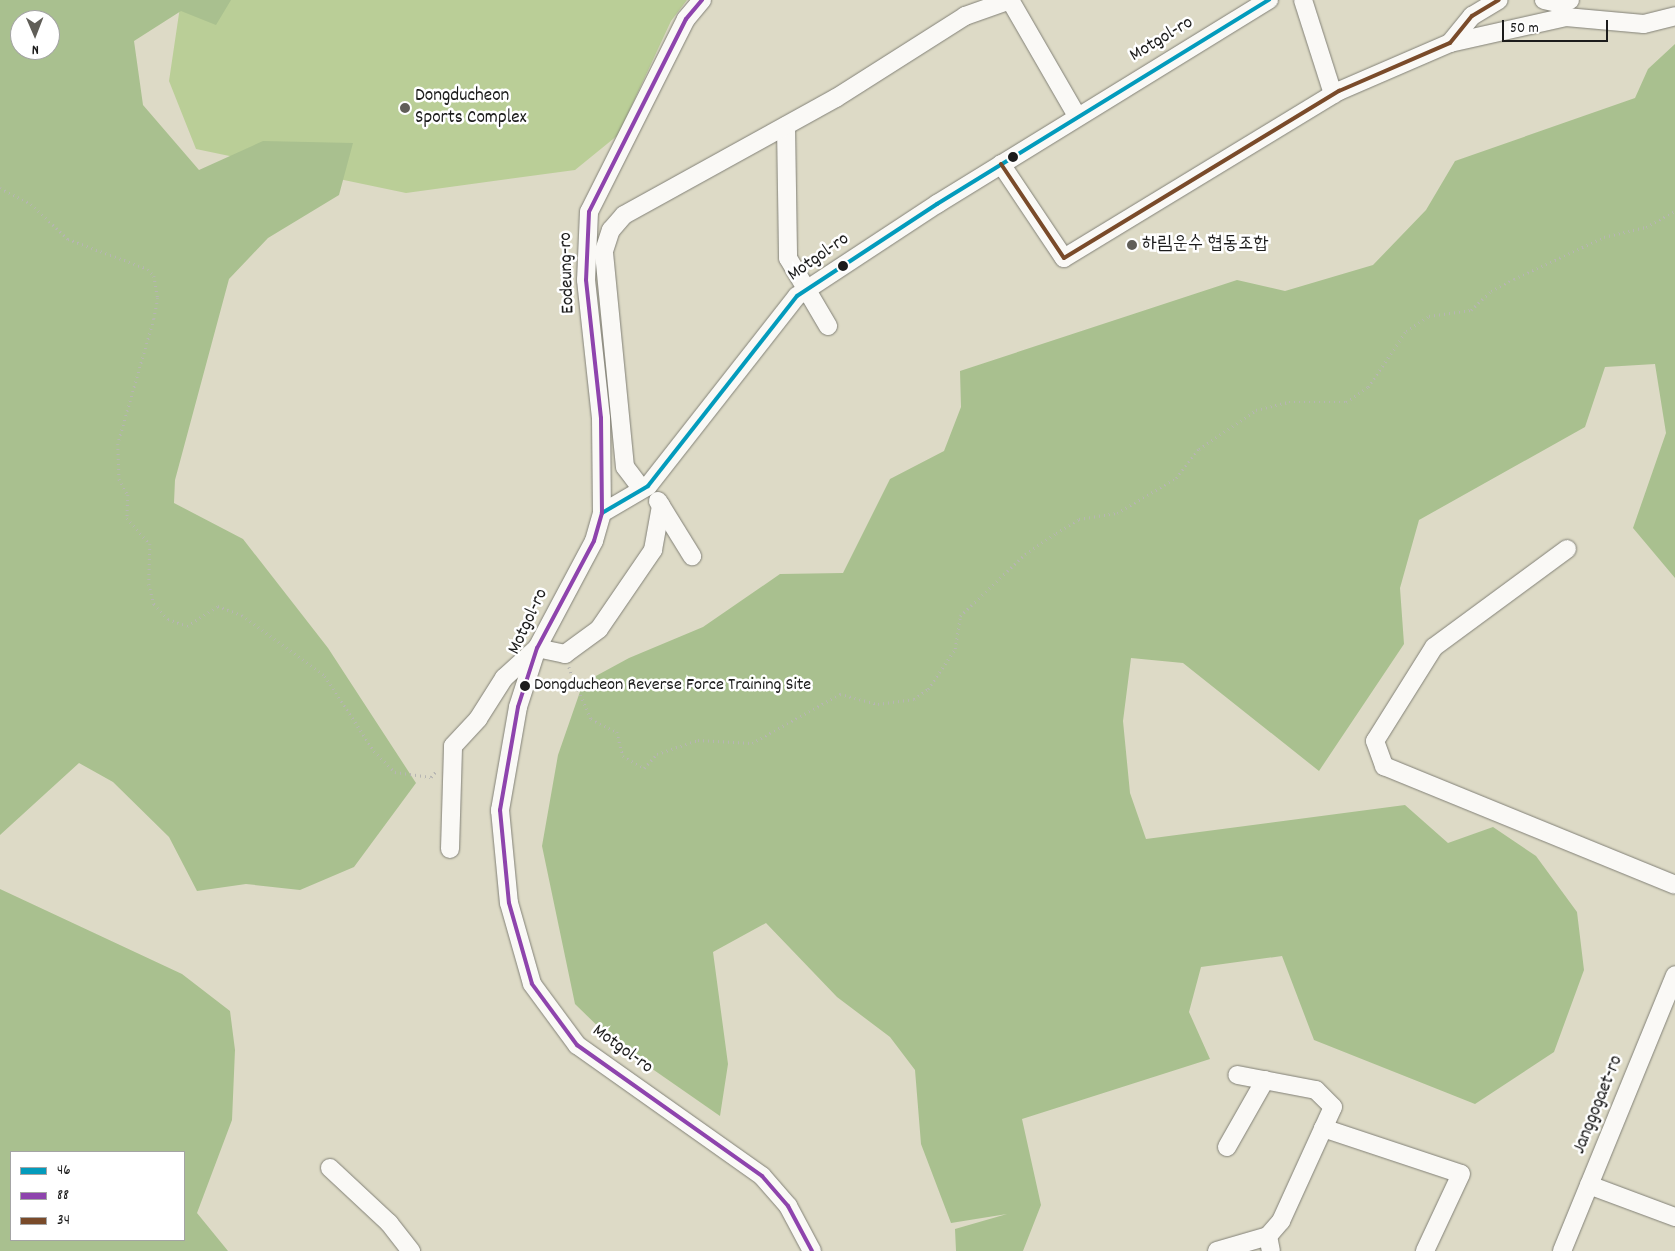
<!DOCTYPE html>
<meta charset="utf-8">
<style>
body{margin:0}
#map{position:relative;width:1675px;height:1251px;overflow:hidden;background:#dddac6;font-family:Dekko,"Poor Story",sans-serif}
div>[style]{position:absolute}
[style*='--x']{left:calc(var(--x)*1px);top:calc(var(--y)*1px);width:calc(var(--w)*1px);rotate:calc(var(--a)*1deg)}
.green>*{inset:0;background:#bace97}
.forest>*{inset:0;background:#a9c08f}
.path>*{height:2.5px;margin-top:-1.25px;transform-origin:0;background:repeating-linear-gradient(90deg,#b6b5b2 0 1px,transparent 0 5px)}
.roads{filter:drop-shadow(0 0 1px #828177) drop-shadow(0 0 1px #828177)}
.minor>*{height:18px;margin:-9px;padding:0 9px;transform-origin:9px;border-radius:9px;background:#faf9f6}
.bus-1>*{height:4px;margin:-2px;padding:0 2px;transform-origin:2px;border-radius:2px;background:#039bbc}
.bus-2>*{height:4px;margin:-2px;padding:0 2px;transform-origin:2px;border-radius:2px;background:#8e44ad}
.bus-3>*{height:4px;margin:-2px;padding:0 2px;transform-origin:2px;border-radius:2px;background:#7a4b2a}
.dots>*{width:14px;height:14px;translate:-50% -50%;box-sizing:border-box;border:2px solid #fff;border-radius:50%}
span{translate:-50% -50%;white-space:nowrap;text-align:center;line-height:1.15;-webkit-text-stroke:5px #fff;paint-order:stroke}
.bus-label{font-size:18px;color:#1c1c1c}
.left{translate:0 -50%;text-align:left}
.street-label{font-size:19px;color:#1c1c1c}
.poi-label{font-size:19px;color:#1c1c1c}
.legend{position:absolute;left:10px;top:1151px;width:175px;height:90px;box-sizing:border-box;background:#fff;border:1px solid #a4a4a4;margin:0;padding:6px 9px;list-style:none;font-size:15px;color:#1c1c1c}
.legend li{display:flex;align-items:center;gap:10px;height:25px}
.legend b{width:25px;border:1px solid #a4a4a4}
.north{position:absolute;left:10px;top:10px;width:50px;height:50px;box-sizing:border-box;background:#fff;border:1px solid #a4a4a4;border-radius:50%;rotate:179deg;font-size:14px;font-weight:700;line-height:20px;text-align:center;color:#1c1c1c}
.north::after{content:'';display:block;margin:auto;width:18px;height:22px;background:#605e58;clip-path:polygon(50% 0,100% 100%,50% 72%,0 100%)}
.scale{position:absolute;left:1502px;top:20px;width:106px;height:22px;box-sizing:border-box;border:2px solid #1c1c1c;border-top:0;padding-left:6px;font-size:15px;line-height:18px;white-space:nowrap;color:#1c1c1c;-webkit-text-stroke:4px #fff;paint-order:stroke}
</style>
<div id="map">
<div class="green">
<i style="clip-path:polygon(181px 0,687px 0,671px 21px,618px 135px,575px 170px,406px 193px,196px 149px,169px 81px)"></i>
</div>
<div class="forest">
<i style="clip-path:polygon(evenodd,0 0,231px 0,216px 25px,181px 11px,134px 41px,143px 105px,199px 170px,263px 141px,353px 143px,339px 195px,268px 238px,229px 279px,175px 480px,174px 503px,243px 539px,328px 648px,416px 783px,354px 867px,300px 890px,246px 884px,197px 891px,169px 837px,113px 782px,79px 763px,0 835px,0 0,20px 20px,50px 20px,50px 50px,20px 50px,20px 20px)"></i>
<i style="clip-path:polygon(1675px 44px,1675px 578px,1633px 528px,1666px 433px,1655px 364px,1605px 367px,1585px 427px,1419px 520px,1400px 588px,1404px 644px,1319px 771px,1183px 663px,1131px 658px,1123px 721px,1130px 793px,1146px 839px,1405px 805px,1448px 843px,1493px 827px,1536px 856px,1577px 912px,1584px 970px,1554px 1052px,1475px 1104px,1314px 1040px,1282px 956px,1201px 967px,1189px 1012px,1210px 1059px,1022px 1119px,1041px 1205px,1023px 1251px,956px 1251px,955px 1229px,1007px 1214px,951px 1223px,921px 1144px,915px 1070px,890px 1037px,837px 997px,766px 923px,713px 952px,728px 1064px,720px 1116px,615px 1043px,575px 1004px,542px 846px,558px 755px,583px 683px,629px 658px,703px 627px,780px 574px,843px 573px,890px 479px,944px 451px,961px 407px,960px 371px,1237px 280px,1285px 291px,1373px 265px,1426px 210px,1455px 161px,1635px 98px,1648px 69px)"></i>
<i style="clip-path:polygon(evenodd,0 889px,182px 974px,230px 1011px,235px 1050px,232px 1120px,197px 1213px,228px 1251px,0 1251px,0 889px,184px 1152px,184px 1240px,11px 1240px,11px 1152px,184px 1152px)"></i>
</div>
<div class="path">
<i style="--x:0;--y:188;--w:35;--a:27"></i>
<i style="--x:31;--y:204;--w:51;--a:43.4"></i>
<i style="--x:68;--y:239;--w:85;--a:20.6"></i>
<i style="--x:148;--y:269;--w:9;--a:49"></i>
<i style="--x:154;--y:276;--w:22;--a:80"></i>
<i style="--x:158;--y:298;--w:21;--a:101"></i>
<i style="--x:154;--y:319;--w:130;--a:106.1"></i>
<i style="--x:118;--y:444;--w:35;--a:88"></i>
<i style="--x:119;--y:479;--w:18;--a:61"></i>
<i style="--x:128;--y:495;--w:23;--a:92"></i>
<i style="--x:127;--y:518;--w:35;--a:49"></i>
<i style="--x:150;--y:544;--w:40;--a:91.4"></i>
<i style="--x:149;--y:584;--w:21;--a:76"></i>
<i style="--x:154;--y:604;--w:21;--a:47"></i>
<i style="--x:168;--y:619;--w:20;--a:20"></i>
<i style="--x:187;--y:626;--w:37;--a:-33"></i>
<i style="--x:218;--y:606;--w:26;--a:21"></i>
<i style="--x:242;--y:615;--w:103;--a:36.3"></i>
<i style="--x:325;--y:676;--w:90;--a:56.8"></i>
<i style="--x:374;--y:751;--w:30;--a:45"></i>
<i style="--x:395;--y:772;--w:36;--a:8"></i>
<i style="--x:431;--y:777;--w:9;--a:-49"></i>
<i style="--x:569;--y:667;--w:56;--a:67.1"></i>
<i style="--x:591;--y:719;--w:29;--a:27"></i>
<i style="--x:617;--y:732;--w:25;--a:76"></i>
<i style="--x:623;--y:756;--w:24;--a:30"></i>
<i style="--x:644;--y:768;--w:19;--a:-47"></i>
<i style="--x:657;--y:754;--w:43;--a:-18.9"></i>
<i style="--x:698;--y:740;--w:54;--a:3.2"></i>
<i style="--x:752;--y:743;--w:101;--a:-29.1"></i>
<i style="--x:840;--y:694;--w:39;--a:15"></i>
<i style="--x:878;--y:704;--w:36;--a:-8"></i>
<i style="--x:914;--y:699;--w:17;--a:-36"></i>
<i style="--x:928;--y:689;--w:48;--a:-56"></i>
<i style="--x:955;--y:649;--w:33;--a:-81"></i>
<i style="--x:960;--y:616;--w:90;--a:-43.6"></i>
<i style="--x:1025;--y:554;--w:37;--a:-34"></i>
<i style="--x:1056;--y:533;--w:27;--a:-31"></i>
<i style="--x:1079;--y:519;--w:38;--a:-9"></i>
<i style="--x:1117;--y:513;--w:69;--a:-30.7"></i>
<i style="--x:1176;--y:478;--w:37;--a:-52"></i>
<i style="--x:1199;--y:449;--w:69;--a:-34.4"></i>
<i style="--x:1256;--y:410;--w:34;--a:-14"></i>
<i style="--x:1289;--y:402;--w:57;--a:0"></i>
<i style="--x:1346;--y:402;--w:27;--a:-34"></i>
<i style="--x:1368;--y:387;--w:68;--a:-55.8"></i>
<i style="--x:1406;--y:331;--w:27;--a:-33"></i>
<i style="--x:1429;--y:316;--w:42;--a:-8.1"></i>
<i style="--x:1471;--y:310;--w:28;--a:-44"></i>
<i style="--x:1491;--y:291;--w:26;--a:-28"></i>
<i style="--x:1514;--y:279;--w:99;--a:-25"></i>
<i style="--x:1604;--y:237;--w:43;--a:-13.4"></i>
<i style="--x:1646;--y:227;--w:33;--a:-29"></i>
</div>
<div class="roads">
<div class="minor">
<i style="--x:702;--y:0;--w:25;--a:130"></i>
<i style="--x:686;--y:19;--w:216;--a:116.7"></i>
<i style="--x:589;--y:212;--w:68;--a:92.5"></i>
<i style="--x:586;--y:280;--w:139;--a:83.8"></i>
<i style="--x:601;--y:418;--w:95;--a:89.4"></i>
<i style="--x:602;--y:513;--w:29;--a:106"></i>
<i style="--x:594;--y:541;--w:121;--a:118"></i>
<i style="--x:537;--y:648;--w:62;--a:107.9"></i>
<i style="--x:518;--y:707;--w:105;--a:99.9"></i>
<i style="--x:500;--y:810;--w:93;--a:84.5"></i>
<i style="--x:509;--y:903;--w:84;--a:74.1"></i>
<i style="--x:532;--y:984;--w:76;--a:53.6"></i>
<i style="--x:577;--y:1045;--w:227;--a:35.3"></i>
<i style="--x:762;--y:1176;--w:40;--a:49"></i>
<i style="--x:788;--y:1206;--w:51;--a:61.9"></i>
<i style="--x:1010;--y:0;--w:134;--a:60"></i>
<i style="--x:1303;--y:0;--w:99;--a:72.3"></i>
<i style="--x:1544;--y:0;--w:18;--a:13"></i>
<i style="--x:1562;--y:4;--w:9;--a:-27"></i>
<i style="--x:1450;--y:43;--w:119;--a:-12.6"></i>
<i style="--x:1566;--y:17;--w:78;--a:5.1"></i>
<i style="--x:1644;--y:24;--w:32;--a:-14"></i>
<i style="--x:786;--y:126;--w:132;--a:89.1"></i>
<i style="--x:788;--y:258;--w:79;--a:59.5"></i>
<i style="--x:1001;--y:164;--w:113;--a:56.2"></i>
<i style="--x:1064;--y:258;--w:322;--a:-31.3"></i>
<i style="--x:1339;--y:91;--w:121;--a:-23.4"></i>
<i style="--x:1450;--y:43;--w:35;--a:-51"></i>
<i style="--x:1472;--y:16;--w:31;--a:-31"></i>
<i style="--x:641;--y:488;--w:26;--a:-127"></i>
<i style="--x:625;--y:467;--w:217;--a:-95.6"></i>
<i style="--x:604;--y:251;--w:22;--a:-72"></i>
<i style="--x:611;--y:230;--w:20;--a:-49"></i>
<i style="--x:624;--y:215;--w:242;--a:-28.9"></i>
<i style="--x:836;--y:98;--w:153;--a:-32.4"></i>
<i style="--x:965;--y:16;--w:48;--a:-19.6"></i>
<i style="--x:658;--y:501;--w:65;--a:58.3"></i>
<i style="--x:602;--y:513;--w:53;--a:-30.4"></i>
<i style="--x:648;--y:486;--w:241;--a:-51.9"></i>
<i style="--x:797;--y:296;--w:168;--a:-33.3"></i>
<i style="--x:937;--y:204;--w:390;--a:-31.6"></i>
<i style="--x:1567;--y:549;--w:165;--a:143.6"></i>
<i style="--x:1434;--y:647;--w:111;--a:122.1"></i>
<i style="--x:1375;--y:741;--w:27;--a:70"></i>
<i style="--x:1384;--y:766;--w:314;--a:22.2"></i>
<i style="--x:450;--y:849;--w:103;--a:-88.3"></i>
<i style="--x:453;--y:746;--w:37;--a:-47"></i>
<i style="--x:478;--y:719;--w:49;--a:-57.6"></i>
<i style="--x:504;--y:678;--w:45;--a:-42.3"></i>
<i style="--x:537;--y:648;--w:29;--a:12"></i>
<i style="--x:565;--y:654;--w:42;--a:-36.3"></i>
<i style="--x:599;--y:629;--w:96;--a:-55.6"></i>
<i style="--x:653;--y:550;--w:45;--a:-79.7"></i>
<i style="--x:1323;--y:1128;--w:145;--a:18.4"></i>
<i style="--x:1461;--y:1174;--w:85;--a:115.1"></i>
<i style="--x:1227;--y:1147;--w:77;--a:-60.4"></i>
<i style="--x:330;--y:1168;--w:81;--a:43"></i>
<i style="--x:389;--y:1223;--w:36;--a:52"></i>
<i style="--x:1589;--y:1185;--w:92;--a:20.4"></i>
<i style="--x:1268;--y:1236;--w:15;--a:79"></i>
<i style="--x:1217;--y:1251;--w:53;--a:-16.4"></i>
<i style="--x:1268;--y:1236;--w:20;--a:-49"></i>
<i style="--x:1281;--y:1221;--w:125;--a:-65.5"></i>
<i style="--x:1333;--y:1107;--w:24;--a:-135"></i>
<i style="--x:1316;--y:1090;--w:80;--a:-169.2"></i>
<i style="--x:1562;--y:1251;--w:298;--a:-67.7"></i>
</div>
</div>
<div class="bus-1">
<i style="--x:602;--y:513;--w:53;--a:-30.4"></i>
<i style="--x:648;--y:486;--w:241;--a:-51.9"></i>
<i style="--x:797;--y:296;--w:168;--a:-33.3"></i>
<i style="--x:937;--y:204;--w:390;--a:-31.6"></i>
</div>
<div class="bus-2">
<i style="--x:702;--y:0;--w:25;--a:130"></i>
<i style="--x:686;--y:19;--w:216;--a:116.7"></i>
<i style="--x:589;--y:212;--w:68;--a:92.5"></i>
<i style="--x:586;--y:280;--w:139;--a:83.8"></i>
<i style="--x:601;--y:418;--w:95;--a:89.4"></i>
<i style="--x:602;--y:513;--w:29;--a:106"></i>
<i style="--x:594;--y:541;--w:121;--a:118"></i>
<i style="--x:537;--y:648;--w:62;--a:107.9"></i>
<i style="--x:518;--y:707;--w:105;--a:99.9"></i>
<i style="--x:500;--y:810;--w:93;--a:84.5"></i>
<i style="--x:509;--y:903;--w:84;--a:74.1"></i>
<i style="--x:532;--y:984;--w:76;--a:53.6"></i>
<i style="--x:577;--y:1045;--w:227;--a:35.3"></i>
<i style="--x:762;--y:1176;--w:40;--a:49"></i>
<i style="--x:788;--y:1206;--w:51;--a:61.9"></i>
</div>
<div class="bus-3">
<i style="--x:1001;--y:164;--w:113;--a:56.2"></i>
<i style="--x:1064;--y:258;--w:322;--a:-31.3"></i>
<i style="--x:1339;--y:91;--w:121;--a:-23.4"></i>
<i style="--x:1450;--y:43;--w:35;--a:-51"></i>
<i style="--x:1472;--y:16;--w:31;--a:-31"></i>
</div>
<div class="dots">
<i style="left:405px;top:108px;background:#605e58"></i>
<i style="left:1013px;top:157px;background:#1c1c1c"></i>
<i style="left:1132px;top:245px;background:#605e58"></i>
<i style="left:843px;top:266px;background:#1c1c1c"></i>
<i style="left:525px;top:686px;background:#1c1c1c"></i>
</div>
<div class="bus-label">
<span class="left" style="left:534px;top:686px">Dongducheon Reverse Force Training Site</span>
</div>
<div class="street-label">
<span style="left:1162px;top:40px;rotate:-31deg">Motgol-ro</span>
<span style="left:819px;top:258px;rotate:-35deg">Motgol-ro</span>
<span style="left:568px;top:273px;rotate:-92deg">Eodeung-ro</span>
<span style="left:529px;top:622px;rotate:-65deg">Motgol-ro</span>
<span style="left:622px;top:1050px;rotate:36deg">Motgol-ro</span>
<span style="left:1599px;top:1105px;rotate:-68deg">Janggogaet-ro</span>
</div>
<div class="poi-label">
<span class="left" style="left:415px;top:108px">Dongducheon<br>Sports Complex</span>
<span class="left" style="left:1142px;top:245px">하림운수 협동조합</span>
</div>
<ul class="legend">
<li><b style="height:6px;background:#039bbc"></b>46</li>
<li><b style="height:6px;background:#8e44ad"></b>88</li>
<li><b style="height:6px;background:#7a4b2a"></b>34</li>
</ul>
<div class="north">N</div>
<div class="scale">50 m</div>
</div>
